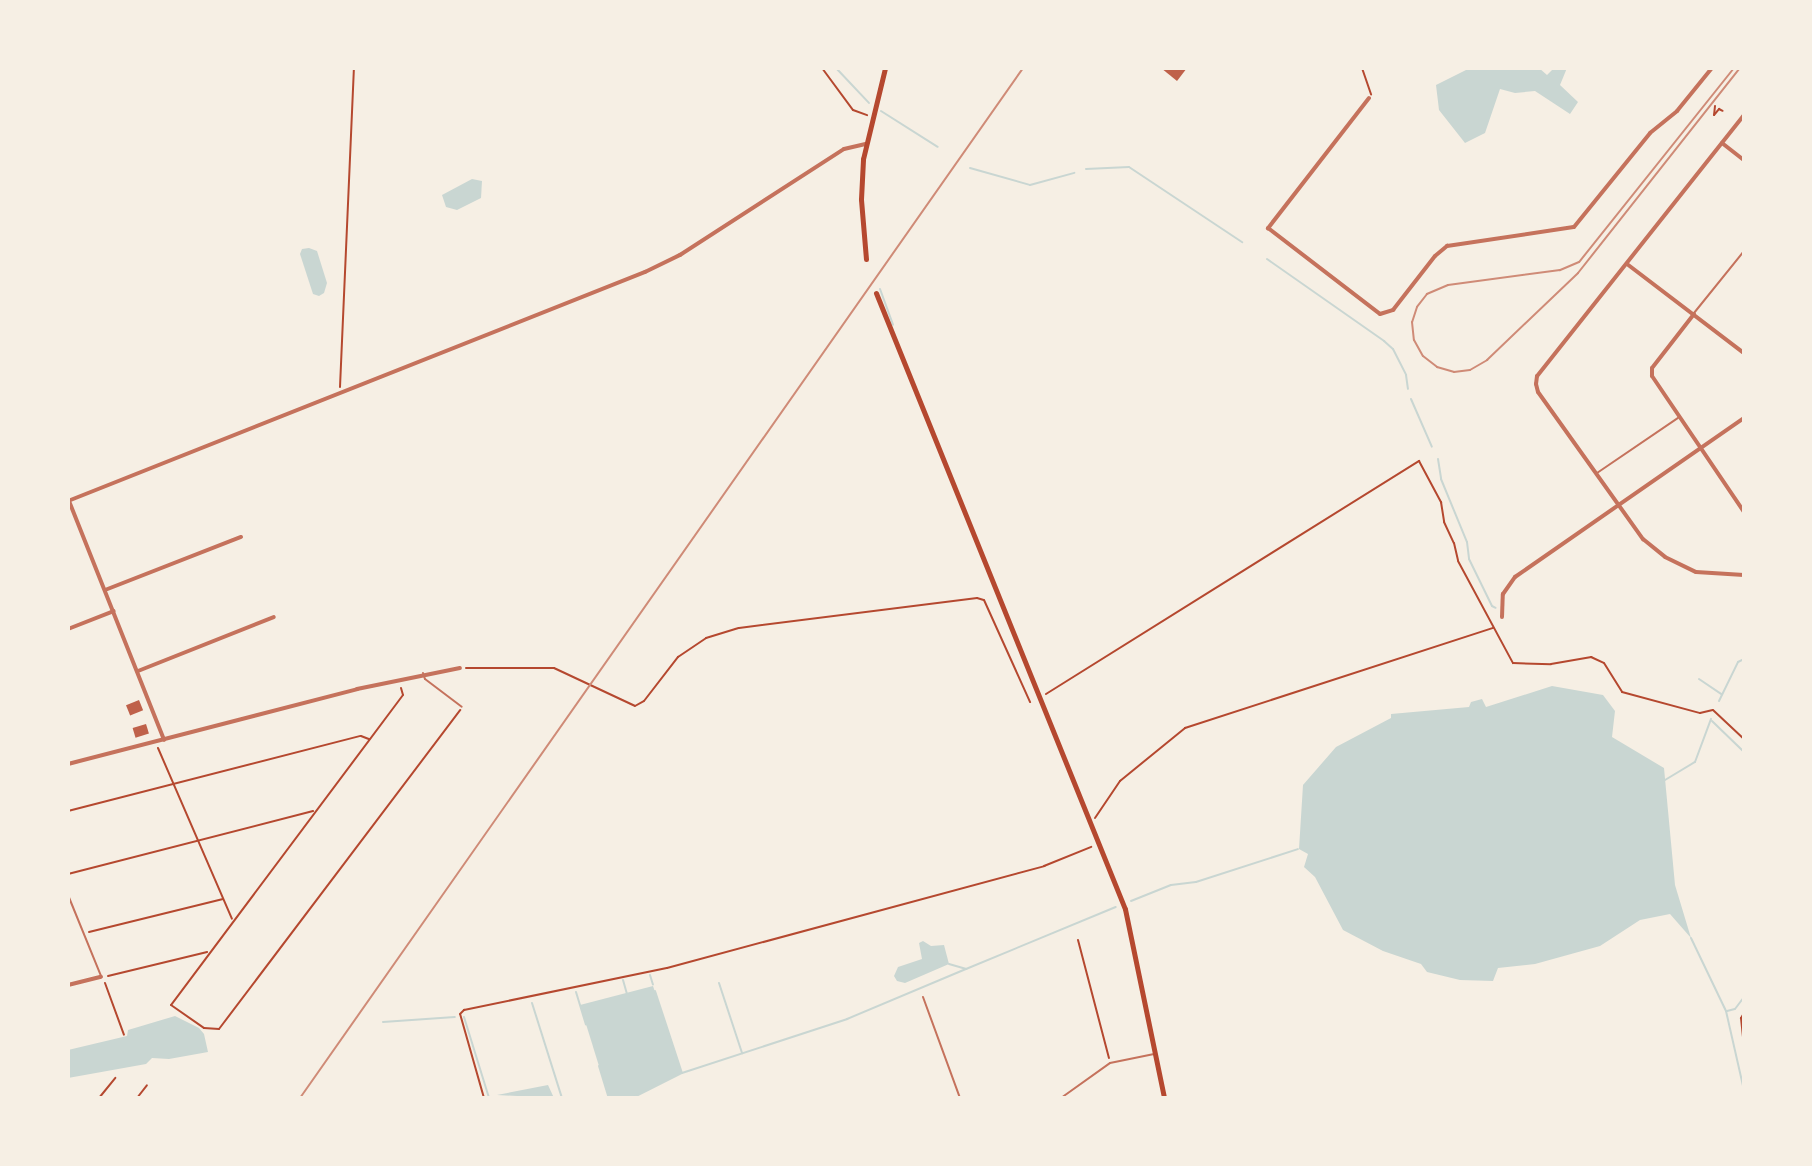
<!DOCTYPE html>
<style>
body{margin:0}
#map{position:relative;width:1812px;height:1166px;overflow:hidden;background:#f6efe4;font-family:Karla,sans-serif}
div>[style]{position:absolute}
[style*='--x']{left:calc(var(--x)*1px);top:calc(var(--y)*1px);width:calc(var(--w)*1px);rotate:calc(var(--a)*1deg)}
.water>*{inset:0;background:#c9d6d2}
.stream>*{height:2px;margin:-1px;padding:0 1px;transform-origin:1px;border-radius:1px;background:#c9d6d2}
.building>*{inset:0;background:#bf614a;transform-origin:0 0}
.path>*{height:2px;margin:-1px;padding:0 1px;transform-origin:1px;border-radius:1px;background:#b5482f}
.service>*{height:2px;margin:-1px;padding:0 1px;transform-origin:1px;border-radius:1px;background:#c5725c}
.minor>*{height:4px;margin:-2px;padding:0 2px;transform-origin:2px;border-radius:2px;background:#c5725c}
.secondary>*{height:5px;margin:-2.5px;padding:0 2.5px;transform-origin:2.5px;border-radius:2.5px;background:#b5482f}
.tram>*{height:2px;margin:-1px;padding:0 1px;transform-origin:1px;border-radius:1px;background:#cf8b77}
.rail>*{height:2px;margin:-1px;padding:0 1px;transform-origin:1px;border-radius:1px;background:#cf8b77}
span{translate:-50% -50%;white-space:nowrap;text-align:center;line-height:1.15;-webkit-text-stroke:8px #f6efe4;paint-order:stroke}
.frame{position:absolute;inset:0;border:70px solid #f6efe4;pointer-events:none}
</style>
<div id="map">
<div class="water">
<i style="clip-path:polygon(1470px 68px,1539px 68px,1547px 75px,1554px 68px,1567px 68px,1560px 85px,1578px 102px,1570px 114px,1535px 91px,1515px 93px,1500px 89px,1485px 133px,1465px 143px,1439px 110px,1436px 85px)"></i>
<i style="clip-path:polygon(472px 179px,482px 181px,481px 198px,457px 210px,446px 207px,442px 195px)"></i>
<i style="clip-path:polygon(309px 248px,317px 251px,327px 283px,324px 293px,319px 296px,313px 294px,300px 254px,302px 249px)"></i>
<i style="clip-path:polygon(1552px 686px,1603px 695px,1615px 711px,1612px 737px,1664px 768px,1675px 885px,1691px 938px,1670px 914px,1640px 920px,1600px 946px,1535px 964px,1498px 968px,1493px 981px,1460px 980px,1427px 972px,1421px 964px,1383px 951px,1343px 930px,1315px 877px,1304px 867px,1308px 854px,1299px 849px,1303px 785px,1336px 747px,1391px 718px,1391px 714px,1469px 707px,1471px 702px,1482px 699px,1486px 707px)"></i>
<i style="clip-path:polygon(923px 941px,931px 946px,944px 945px,949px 964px,905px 983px,897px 981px,894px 976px,898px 967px,922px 959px,919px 943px)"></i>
<i style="clip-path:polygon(653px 986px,682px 1073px,632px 1098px,609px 1098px,580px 1005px)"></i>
<i style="clip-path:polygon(175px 1016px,199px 1028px,204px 1034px,208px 1052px,169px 1059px,152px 1058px,146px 1064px,68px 1078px,68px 1050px,127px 1036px,128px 1030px)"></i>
<i style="clip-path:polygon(548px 1085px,554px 1098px,497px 1095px)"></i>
</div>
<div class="stream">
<i style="--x:836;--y:68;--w:48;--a:46.7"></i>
<i style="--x:881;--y:111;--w:67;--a:32.3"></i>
<i style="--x:970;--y:168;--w:62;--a:15.8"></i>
<i style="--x:1030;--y:185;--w:46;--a:-15.3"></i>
<i style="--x:1086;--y:169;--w:43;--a:-2.7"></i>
<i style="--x:1129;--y:167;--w:136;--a:33.6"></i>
<i style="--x:1267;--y:259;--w:143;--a:35"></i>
<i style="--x:1384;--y:341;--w:12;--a:42"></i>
<i style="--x:1393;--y:349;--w:29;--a:63"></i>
<i style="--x:1406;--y:375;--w:14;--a:82"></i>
<i style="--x:880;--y:289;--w:38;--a:70"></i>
<i style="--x:1411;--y:399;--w:52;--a:66.4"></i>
<i style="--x:1438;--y:459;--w:20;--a:81"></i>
<i style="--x:1441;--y:479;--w:68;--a:67.6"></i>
<i style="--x:1467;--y:542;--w:17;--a:83"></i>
<i style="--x:1469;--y:559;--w:52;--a:63.9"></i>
<i style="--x:1492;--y:606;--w:4;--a:27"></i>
<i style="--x:1699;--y:679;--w:27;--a:34"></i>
<i style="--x:1719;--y:701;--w:43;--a:-64"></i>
<i style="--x:1738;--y:662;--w:7;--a:-27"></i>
<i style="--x:1712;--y:721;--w:45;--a:44.1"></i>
<i style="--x:1665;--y:780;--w:35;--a:-31"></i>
<i style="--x:1695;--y:762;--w:46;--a:-69.6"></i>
<i style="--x:1131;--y:901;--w:43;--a:-21.8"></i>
<i style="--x:1171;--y:885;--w:25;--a:-7"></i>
<i style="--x:1196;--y:882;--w:107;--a:-17.9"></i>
<i style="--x:1691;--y:938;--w:81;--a:64.4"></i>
<i style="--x:1726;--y:1011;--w:81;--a:77.2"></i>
<i style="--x:949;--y:964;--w:18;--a:16"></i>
<i style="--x:966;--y:969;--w:162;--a:-22.5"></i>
<i style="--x:650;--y:975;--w:10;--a:73"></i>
<i style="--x:623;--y:980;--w:15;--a:74"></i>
<i style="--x:719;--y:983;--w:74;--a:71.8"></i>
<i style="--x:655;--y:991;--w:86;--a:71.8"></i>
<i style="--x:576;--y:992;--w:34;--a:73"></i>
<i style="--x:532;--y:1003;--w:100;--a:72.5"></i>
<i style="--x:1727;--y:1011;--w:8;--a:-14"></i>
<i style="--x:1735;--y:1009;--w:15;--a:-53"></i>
<i style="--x:464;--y:1017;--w:85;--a:72.8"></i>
<i style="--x:383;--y:1022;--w:72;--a:-4"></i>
<i style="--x:599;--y:1066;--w:34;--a:73"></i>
<i style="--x:632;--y:1098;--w:56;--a:-26.6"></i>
<i style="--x:682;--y:1073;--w:174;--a:-18.1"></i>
<i style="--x:847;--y:1019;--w:129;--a:-22.8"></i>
</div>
<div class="building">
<i style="clip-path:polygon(1161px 68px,1187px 68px,1177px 81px)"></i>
<i style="left:139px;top:700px;width:11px;height:14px;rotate:68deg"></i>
<i style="left:146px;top:724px;width:10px;height:14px;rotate:73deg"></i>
</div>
<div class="path">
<i style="--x:822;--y:68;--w:52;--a:53.6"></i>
<i style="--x:853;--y:110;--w:15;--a:20"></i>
<i style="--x:1362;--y:68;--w:28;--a:71"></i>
<i style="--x:1715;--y:106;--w:9;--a:96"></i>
<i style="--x:1714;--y:115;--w:8;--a:-50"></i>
<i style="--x:1719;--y:109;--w:4;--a:27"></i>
<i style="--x:340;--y:387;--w:319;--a:-87.5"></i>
<i style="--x:466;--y:668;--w:88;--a:0"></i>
<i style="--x:554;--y:668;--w:89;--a:25.1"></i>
<i style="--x:635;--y:706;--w:10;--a:-29"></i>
<i style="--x:644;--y:701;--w:56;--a:-52.3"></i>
<i style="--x:678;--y:657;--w:34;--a:-34"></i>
<i style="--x:706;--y:638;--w:34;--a:-17"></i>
<i style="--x:739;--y:628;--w:240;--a:-7.2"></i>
<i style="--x:977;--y:598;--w:7;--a:16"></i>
<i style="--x:984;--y:600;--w:112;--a:65.7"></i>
<i style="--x:401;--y:688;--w:7;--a:74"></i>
<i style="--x:403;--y:695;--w:387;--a:126.8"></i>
<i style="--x:171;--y:1005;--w:40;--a:34.9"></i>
<i style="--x:204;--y:1028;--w:15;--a:4"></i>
<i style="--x:219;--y:1029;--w:400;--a:-52.9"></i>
<i style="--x:1046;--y:694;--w:440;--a:-32"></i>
<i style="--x:1419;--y:461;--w:47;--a:61.8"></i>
<i style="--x:1441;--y:502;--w:20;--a:81"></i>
<i style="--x:1444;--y:522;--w:23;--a:65"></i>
<i style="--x:1454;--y:543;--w:18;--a:77"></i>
<i style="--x:1458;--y:561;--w:116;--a:61.7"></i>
<i style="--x:1513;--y:663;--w:38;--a:2"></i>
<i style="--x:1551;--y:664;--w:41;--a:-9.9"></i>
<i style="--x:1591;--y:657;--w:14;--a:25"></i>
<i style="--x:1604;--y:663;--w:34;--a:58"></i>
<i style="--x:1622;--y:692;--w:81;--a:15.1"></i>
<i style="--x:1700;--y:713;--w:13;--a:-13"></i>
<i style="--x:1713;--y:710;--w:42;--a:43.1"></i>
<i style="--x:158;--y:748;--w:186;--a:66.6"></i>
<i style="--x:68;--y:811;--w:302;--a:-14.4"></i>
<i style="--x:361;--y:736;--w:9;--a:21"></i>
<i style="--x:1095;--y:818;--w:45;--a:-56"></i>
<i style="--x:1120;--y:781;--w:84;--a:-39.2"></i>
<i style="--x:1185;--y:728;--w:324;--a:-18"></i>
<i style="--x:68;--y:874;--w:253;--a:-14.4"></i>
<i style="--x:89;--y:932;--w:138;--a:-13.8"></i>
<i style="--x:1078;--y:940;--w:122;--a:75.3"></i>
<i style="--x:108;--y:976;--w:102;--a:-13.6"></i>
<i style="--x:105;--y:983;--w:55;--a:69.9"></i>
<i style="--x:1744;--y:1013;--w:6;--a:121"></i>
<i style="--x:1741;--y:1018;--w:27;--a:84"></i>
<i style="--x:99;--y:1098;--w:26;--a:-51"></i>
<i style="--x:137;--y:1098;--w:16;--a:-52"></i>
<i style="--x:484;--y:1098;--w:87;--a:-105.9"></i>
<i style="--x:460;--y:1014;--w:6;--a:-45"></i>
<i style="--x:464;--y:1010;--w:207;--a:-11.7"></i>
<i style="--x:667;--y:968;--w:391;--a:-15.1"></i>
<i style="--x:1044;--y:866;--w:51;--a:-22"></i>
</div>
<div class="service">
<i style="--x:1694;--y:313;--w:80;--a:-51.1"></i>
<i style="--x:1597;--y:473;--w:98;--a:-34.2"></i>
<i style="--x:423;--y:673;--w:6;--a:72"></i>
<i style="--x:425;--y:679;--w:46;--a:37.1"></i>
<i style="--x:68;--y:895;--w:87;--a:67.8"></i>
<i style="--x:923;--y:997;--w:108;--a:69.9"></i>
<i style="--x:1061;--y:1098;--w:60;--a:-35.5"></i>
<i style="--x:1110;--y:1063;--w:45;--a:-11.6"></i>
</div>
<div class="minor">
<i style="--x:1369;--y:98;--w:165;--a:127.8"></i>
<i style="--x:1268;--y:228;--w:141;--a:37.5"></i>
<i style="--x:1380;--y:314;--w:14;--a:-17"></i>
<i style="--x:1393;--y:310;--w:68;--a:-52.1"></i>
<i style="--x:1435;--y:256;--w:16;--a:-40"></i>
<i style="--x:1447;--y:246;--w:128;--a:-8.5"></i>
<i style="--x:1574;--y:227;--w:121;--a:-51"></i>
<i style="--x:1650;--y:133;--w:35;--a:-39"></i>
<i style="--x:1677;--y:111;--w:55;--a:-50.9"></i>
<i style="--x:1744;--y:115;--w:333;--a:128.4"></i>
<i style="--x:1537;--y:376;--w:8;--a:97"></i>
<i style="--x:1536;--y:384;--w:8;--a:76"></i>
<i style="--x:1538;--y:392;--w:181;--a:54.5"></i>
<i style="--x:1643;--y:539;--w:28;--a:39"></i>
<i style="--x:1665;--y:557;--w:34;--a:26"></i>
<i style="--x:1696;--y:572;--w:48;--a:3.6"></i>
<i style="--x:1722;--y:143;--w:28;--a:38"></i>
<i style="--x:1627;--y:264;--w:147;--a:37.3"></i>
<i style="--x:1694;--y:314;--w:68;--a:127.9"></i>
<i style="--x:1652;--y:368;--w:8;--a:90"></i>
<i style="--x:1652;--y:376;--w:164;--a:55.9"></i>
<i style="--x:68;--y:501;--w:621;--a:-21.65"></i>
<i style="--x:645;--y:272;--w:39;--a:-26"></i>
<i style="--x:680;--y:255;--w:195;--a:-32.9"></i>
<i style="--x:844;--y:149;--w:22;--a:-13"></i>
<i style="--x:69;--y:501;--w:257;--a:68.3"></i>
<i style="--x:105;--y:590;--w:146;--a:-21.3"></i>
<i style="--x:1502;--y:617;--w:23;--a:-88"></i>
<i style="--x:1503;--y:594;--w:21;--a:-55"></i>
<i style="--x:1515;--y:577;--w:279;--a:-34.8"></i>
<i style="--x:68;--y:629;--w:49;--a:-21.4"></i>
<i style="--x:138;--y:671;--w:146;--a:-21.7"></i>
<i style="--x:68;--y:764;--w:299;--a:-14.5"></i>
<i style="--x:357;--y:689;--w:105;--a:-11.5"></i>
<i style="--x:68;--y:985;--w:34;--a:-14"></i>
</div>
<div class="secondary">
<i style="--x:866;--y:259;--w:60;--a:-94.8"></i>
<i style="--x:861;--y:199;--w:40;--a:-87.1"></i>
<i style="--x:863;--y:159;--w:94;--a:-76.4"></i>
<i style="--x:876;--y:293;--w:664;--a:67.99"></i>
<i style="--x:1125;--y:909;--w:193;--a:78.3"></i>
</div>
<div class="tram">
<i style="--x:1734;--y:68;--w:248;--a:128.6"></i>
<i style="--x:1579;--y:262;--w:21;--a:157"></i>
<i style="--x:1560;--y:270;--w:113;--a:172.4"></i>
<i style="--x:1448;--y:285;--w:23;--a:157"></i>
<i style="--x:1427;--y:294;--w:16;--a:128"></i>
<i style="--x:1417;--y:307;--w:16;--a:108"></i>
<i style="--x:1412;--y:322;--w:18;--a:84"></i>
<i style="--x:1414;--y:340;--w:18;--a:61"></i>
<i style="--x:1423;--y:356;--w:18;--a:38"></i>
<i style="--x:1437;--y:367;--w:18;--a:16"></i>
<i style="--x:1454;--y:372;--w:16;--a:-7"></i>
<i style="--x:1470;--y:370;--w:20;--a:-30"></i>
<i style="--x:1487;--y:360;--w:126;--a:-43.7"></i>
<i style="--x:1578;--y:273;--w:261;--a:-51.7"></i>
</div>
<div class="rail">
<i style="--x:300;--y:1098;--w:1258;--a:-54.93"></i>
</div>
<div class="frame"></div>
</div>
